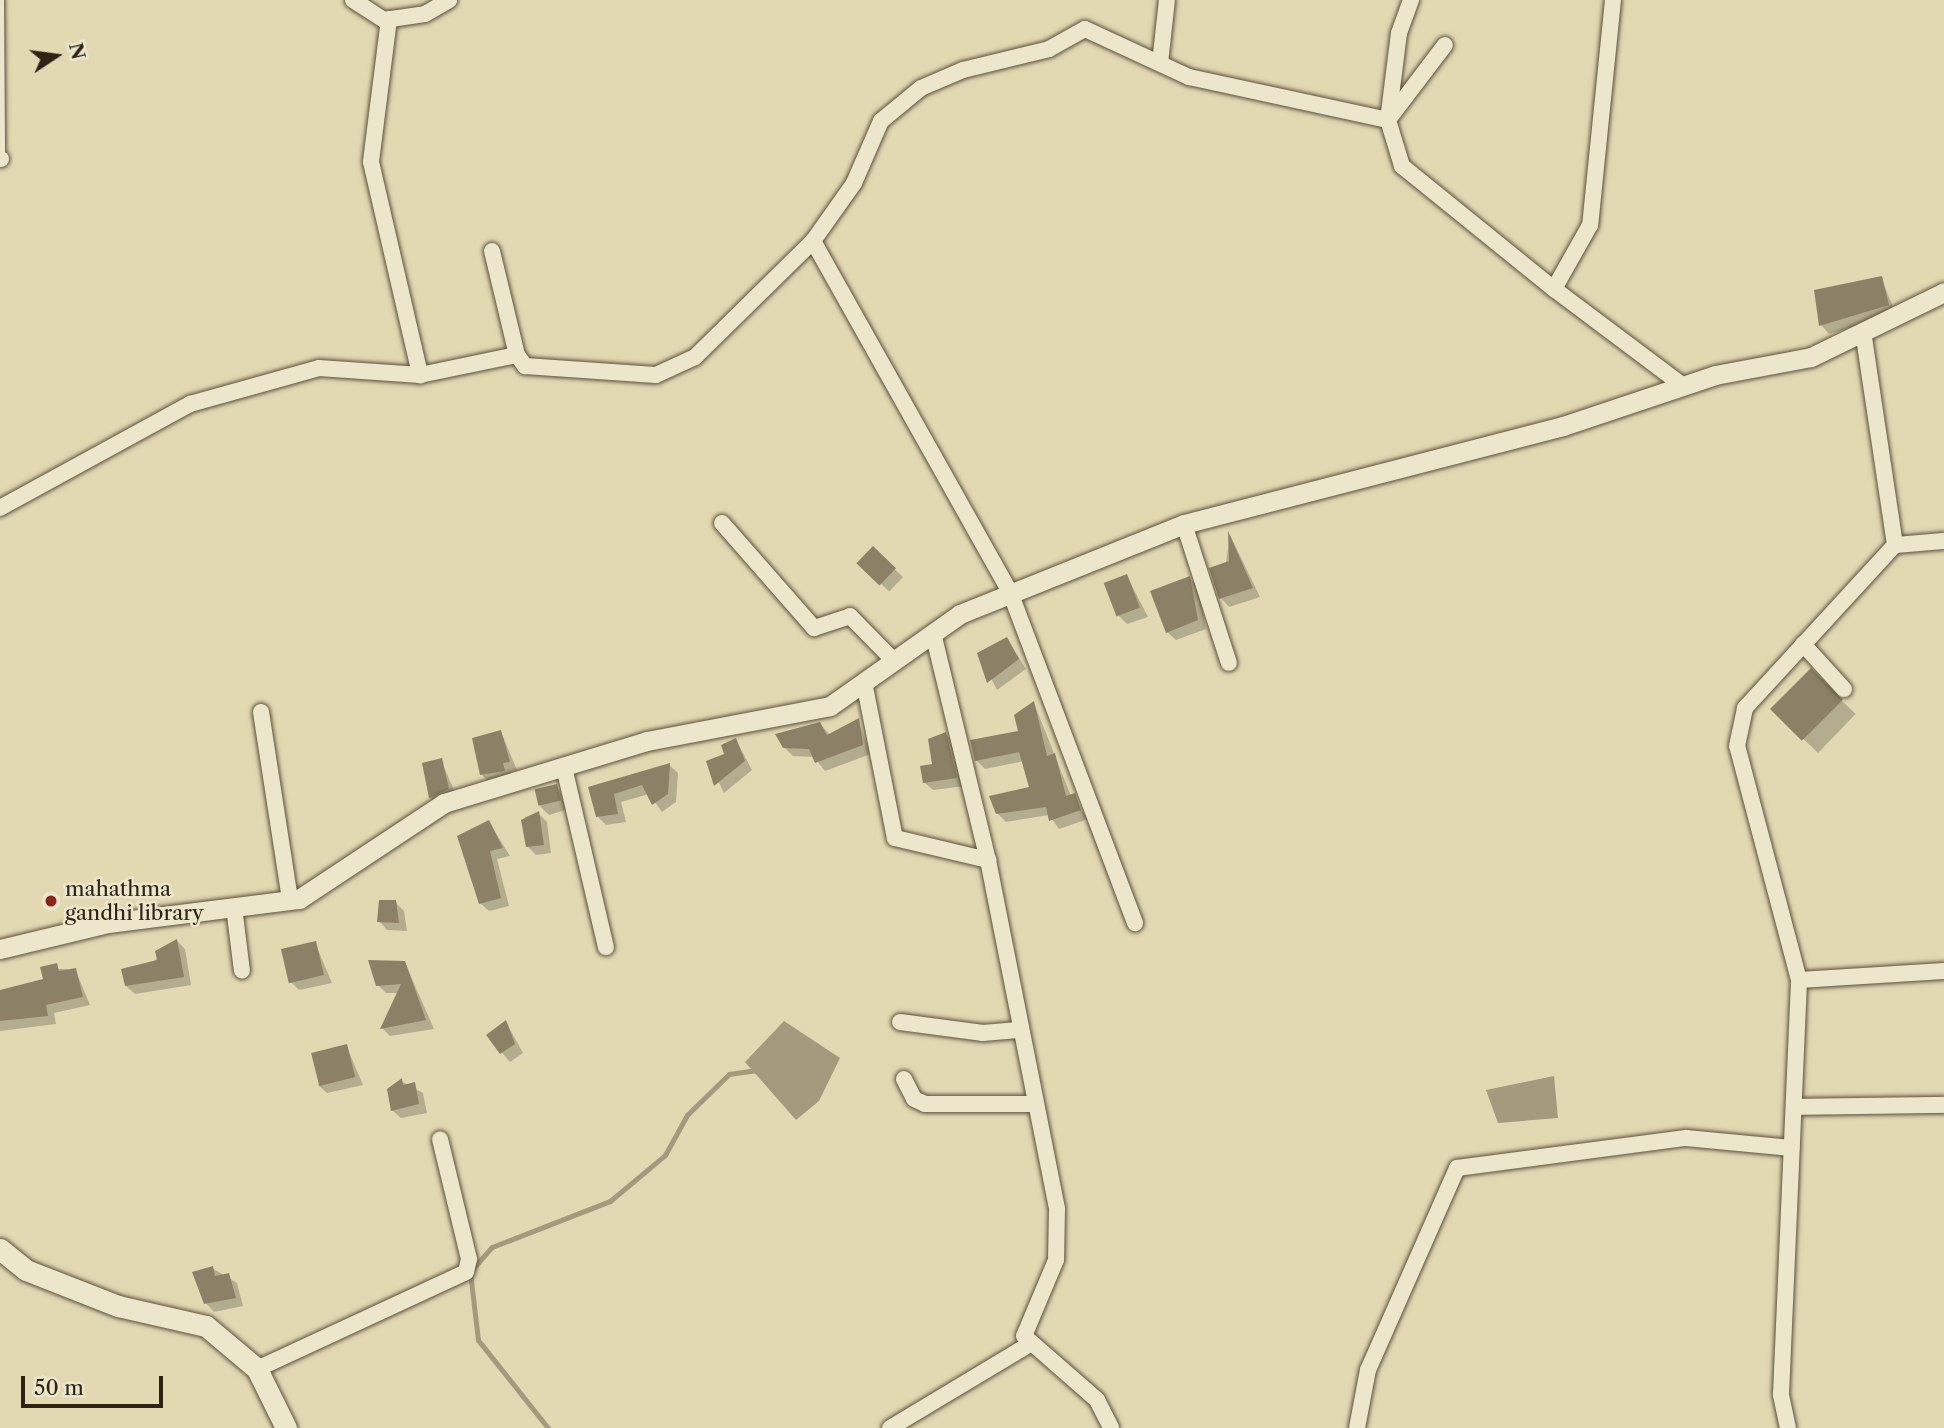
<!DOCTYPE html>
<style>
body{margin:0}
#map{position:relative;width:1944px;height:1428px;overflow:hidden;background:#e2d8b2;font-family:"Libre Caslon Text",serif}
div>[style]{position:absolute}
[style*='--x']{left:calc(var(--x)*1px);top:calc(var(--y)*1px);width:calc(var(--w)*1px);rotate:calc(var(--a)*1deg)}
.water>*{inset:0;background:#a59a7d}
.shadow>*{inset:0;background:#0003;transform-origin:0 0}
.stream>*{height:5px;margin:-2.5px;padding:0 2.5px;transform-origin:2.5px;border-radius:2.5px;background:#a59a7d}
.building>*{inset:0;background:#8c8167;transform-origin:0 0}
.roads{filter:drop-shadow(0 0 2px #5b503c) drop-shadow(0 0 2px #5b503c)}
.service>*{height:8px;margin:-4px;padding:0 4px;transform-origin:4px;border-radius:4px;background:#ece6cd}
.minor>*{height:16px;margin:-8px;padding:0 8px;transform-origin:8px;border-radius:8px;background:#ece6cd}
.tertiary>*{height:19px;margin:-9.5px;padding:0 9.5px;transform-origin:9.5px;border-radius:9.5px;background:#ece6cd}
.secondary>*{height:21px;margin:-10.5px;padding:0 10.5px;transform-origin:10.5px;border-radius:10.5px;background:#ece6cd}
.dots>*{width:19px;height:19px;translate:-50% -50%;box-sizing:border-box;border:4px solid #ece6cd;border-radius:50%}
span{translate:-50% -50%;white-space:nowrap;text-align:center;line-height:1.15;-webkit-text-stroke:5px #ece6cd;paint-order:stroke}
.poi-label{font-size:21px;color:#2e2315}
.left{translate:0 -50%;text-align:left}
.north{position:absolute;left:21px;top:21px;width:70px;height:70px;-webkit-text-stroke:5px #ece6cd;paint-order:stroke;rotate:77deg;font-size:19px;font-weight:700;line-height:28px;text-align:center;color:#2e2315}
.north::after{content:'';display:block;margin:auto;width:24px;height:32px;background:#2e2315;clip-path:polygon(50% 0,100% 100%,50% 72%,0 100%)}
.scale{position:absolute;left:21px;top:1376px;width:142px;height:32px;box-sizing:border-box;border:4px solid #2e2315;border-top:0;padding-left:9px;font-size:21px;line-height:24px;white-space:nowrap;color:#2e2315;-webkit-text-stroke:5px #ece6cd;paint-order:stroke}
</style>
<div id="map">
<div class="water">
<i style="clip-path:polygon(784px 1021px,840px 1058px,819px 1101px,796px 1120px,745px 1062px)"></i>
<i style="clip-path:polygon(1554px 1076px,1558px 1118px,1498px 1123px,1486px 1090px)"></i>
</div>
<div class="shadow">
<i style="clip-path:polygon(1881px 278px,1896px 314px,1829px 334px,1821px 325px)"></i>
<i style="clip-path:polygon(1230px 535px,1260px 597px,1229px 607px,1221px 598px)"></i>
<i style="left:873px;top:549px;width:41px;height:20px;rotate:43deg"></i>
<i style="clip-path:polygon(1127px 576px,1148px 617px,1127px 624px,1119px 616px)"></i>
<i style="clip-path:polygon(1189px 578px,1198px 586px,1206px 629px,1176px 640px,1167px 632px)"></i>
<i style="clip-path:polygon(1007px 639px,1026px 669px,997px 690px,979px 654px)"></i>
<i style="left:1811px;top:671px;width:62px;height:54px;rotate:44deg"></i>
<i style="clip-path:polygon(1034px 703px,1071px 796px,1088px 819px,1059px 829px,1049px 815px,1006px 822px,997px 813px,1031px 788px,1024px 761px,985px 769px,976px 760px,1020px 733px)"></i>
<i style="clip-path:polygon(858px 721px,871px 754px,825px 771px,814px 757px,793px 756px,784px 747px,820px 724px,830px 735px)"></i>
<i style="clip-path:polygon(501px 732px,517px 770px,511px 771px,513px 779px,490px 783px,482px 775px)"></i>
<i style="clip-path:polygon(946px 734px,954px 743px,965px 786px,933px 790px,924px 782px)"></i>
<i style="clip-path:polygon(736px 740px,752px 770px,724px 793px,709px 762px,726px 755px)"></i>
<i style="clip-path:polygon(441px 760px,457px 797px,439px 806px,430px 798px,424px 764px)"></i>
<i style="clip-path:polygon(669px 765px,678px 773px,676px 802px,662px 812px,649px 794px,621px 802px,626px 822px,606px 825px,598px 817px,590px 788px)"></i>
<i style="clip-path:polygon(557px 786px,569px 809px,549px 815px,540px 806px)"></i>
<i style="clip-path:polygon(538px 813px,547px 822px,551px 853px,536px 855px,528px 847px,525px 817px)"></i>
<i style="clip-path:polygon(489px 822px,510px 856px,497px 859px,509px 906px,489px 911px,480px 903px)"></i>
<i style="clip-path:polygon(395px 902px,404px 911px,407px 931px,387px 930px,379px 921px)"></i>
<i style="clip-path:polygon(177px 941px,185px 949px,191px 985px,135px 994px,126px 986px)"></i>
<i style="clip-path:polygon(315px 943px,332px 983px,299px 990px,291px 982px)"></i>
<i style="clip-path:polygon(405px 963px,434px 1029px,390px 1036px,382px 1028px,399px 993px,386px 993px,378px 985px)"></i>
<i style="clip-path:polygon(42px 969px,75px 969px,90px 1005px,54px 1013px,56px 1024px,0 1031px,0 991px,45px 980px)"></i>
<i style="clip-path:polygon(506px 1022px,523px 1053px,510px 1062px,488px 1036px)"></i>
<i style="clip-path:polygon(346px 1045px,363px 1085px,327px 1093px,318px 1085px)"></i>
<i style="clip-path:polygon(401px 1081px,423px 1093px,427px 1113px,401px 1118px,392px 1110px)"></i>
<i style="clip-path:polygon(212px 1268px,237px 1283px,243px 1306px,214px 1312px,206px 1303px)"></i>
</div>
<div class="stream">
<i style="--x:548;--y:1428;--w:112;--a:-128.5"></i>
<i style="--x:478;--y:1340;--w:68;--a:-96.7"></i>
<i style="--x:470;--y:1272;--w:33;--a:-49"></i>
<i style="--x:492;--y:1247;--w:127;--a:-21.3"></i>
<i style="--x:610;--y:1201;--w:72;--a:-39.9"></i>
<i style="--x:665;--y:1155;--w:46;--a:-61.2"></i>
<i style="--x:687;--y:1115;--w:59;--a:-44.3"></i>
<i style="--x:729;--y:1074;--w:30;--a:-8"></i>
</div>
<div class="building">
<i style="clip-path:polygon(1882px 276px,1889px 305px,1819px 326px,1814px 290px)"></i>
<i style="clip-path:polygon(1228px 531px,1253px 588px,1219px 599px,1209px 568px,1229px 561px)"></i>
<i style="left:873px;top:546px;width:32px;height:24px;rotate:44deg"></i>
<i style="left:1127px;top:574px;width:36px;height:25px;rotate:69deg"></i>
<i style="clip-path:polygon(1190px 576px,1198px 620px,1166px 633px,1150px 591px)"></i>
<i style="clip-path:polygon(1007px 637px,1019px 659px,987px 683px,977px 653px)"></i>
<i style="left:1811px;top:668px;width:45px;height:58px;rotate:45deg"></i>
<i style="clip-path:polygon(1034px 701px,1047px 756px,1055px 753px,1066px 796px,1075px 793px,1081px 810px,1049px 821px,1046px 807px,996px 814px,989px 796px,1029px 787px,1019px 752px,975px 761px,970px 740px,1018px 731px,1014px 715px)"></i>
<i style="clip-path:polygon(859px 718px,863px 745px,815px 763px,809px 749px,783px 748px,775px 734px,820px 722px,827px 735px)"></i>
<i style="clip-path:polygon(501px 730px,510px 762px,503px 763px,505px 771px,480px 775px,472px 738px)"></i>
<i style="clip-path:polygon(946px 732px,957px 778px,923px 783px,920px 766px,932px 764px,928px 739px)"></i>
<i style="clip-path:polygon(736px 738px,745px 761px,714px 786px,706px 761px,724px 754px,721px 745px)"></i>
<i style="clip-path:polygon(442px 758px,449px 789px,429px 798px,422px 763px)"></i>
<i style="clip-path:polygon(670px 763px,668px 794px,652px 805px,642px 785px,614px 794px,618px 814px,596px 817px,588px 787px)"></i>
<i style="left:557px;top:784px;width:17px;height:23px;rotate:77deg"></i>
<i style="clip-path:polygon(539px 811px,544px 845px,526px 847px,521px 820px)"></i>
<i style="clip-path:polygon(489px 820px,503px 848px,490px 851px,501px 898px,479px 904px,457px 836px)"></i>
<i style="clip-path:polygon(379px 900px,396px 900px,399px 923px,377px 922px)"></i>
<i style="clip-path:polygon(177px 939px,184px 977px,125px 986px,121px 969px,157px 960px,155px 951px)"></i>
<i style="left:316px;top:941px;width:35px;height:36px;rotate:77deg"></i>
<i style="clip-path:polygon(368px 960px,405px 961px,426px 1020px,380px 1029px,401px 984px,376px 986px)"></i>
<i style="clip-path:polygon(57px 963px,59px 971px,76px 968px,83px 997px,46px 1005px,48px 1016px,0 1021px,0 990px,43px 979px,40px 967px)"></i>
<i style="clip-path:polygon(506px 1020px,515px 1044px,500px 1054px,486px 1035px)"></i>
<i style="left:347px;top:1044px;width:34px;height:37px;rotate:76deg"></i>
<i style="clip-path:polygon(402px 1078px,403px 1085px,415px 1082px,419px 1104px,391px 1111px,387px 1089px)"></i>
<i style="clip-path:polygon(213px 1266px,215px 1276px,229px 1273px,236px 1298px,204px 1304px,192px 1272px)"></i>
</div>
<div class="roads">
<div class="service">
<i style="--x:0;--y:0;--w:159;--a:89.6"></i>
</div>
<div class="minor">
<i style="--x:353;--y:0;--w:37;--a:33"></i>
<i style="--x:384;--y:20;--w:41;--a:-8.3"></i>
<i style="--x:425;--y:14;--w:28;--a:-30"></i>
<i style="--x:1411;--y:0;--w:35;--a:110"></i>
<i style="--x:1399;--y:33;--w:88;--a:97.2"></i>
<i style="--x:1388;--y:120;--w:48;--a:73.1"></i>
<i style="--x:1402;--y:166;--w:196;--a:39"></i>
<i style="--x:1613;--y:0;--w:226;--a:95.8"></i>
<i style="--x:1590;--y:225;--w:73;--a:119.4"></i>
<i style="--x:1554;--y:289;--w:161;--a:36.9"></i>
<i style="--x:389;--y:19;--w:144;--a:97.2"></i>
<i style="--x:371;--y:162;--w:219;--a:77"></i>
<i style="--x:1160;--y:63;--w:63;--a:-83.7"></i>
<i style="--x:0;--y:159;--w:1;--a:0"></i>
<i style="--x:813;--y:241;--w:403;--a:60.7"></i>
<i style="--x:1010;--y:592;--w:354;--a:69.3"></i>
<i style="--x:492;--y:251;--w:107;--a:76.5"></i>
<i style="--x:517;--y:355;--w:14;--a:54"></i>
<i style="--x:525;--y:366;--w:131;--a:3.9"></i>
<i style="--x:656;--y:375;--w:43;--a:-24.8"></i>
<i style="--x:695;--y:357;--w:165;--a:-44.5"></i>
<i style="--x:813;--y:241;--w:71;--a:-54.7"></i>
<i style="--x:854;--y:183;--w:68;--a:-66.5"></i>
<i style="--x:881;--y:121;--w:52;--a:-39.5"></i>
<i style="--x:921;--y:88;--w:46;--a:-23.2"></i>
<i style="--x:963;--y:70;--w:89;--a:-13.7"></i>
<i style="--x:1049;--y:49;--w:41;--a:-29.1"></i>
<i style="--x:1085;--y:29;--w:115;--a:24.8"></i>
<i style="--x:1189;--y:77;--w:204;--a:12.2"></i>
<i style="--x:1388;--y:120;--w:94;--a:-52.8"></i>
<i style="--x:0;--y:508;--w:217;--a:-28.7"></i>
<i style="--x:190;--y:404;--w:134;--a:-15.6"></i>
<i style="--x:319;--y:368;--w:101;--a:4"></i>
<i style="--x:420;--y:375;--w:99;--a:-11.7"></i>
<i style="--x:722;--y:523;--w:140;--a:48.8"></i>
<i style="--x:814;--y:628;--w:38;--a:-18"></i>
<i style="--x:850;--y:616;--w:63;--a:45.6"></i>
<i style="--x:1184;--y:524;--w:146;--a:72.1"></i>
<i style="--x:1895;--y:545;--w:49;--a:-4.7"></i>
<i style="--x:933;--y:633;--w:234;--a:76.4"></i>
<i style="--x:1803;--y:644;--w:61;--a:47.7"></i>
<i style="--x:864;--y:682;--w:159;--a:78.8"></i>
<i style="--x:895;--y:838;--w:96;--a:13.3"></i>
<i style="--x:988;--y:860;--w:356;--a:78.8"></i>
<i style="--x:1057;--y:1209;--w:51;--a:91.1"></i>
<i style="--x:1056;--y:1260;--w:82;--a:112.8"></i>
<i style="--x:1024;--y:1336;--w:97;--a:41.2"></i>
<i style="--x:1097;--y:1400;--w:31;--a:63"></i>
<i style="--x:261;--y:712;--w:190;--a:81.2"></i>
<i style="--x:564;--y:767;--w:185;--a:76.9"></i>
<i style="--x:234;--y:907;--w:64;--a:82.9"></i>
<i style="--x:1799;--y:980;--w:145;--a:-3.6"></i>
<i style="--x:900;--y:1022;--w:84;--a:7.5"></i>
<i style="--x:983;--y:1033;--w:35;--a:-5"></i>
<i style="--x:904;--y:1079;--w:22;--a:63"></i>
<i style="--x:914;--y:1099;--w:12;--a:24"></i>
<i style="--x:925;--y:1104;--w:107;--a:0"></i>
<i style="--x:1794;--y:1107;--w:150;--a:-0.8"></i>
<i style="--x:257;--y:1369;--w:230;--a:-24.9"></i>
<i style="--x:466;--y:1272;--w:13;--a:-77"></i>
<i style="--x:469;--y:1259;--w:123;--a:-103.6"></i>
<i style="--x:890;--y:1428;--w:163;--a:-31"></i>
<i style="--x:1357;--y:1428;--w:59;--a:-79.3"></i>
<i style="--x:1368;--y:1370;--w:221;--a:-66.2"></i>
<i style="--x:1457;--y:1168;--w:231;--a:-7.5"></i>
<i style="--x:1686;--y:1138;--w:106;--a:5.4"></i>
<i style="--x:1788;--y:1428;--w:35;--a:-102"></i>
<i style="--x:1781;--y:1394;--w:414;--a:-87.5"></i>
<i style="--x:1799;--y:980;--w:242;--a:-104.8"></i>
<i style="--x:1737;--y:746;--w:39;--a:-78"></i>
<i style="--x:1745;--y:708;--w:222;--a:-47.4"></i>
<i style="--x:1895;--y:545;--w:215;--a:-98.5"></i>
</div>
<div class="tertiary">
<i style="--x:0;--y:949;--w:111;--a:-13.5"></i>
<i style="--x:108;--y:923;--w:193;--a:-7.2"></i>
<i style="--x:299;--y:899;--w:174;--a:-33.5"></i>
<i style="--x:444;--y:803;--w:212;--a:-17"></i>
<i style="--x:647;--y:741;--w:186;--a:-10.8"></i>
<i style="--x:830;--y:706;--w:159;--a:-35.3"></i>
<i style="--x:960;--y:614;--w:241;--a:-21.9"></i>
<i style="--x:1184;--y:524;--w:391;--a:-14.5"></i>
<i style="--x:1563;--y:426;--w:160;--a:-18.5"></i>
<i style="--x:1715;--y:375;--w:98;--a:-10.6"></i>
<i style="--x:1811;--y:357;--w:148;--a:-26"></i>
</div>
<div class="secondary">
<i style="--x:0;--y:1249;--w:33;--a:39"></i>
<i style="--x:26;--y:1270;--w:99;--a:21.4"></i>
<i style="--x:118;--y:1306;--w:90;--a:12.8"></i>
<i style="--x:206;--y:1326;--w:67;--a:40.1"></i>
<i style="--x:257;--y:1369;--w:66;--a:63.8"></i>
</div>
</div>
<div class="dots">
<i style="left:51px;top:901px;background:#8f2418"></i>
</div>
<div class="poi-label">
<span class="left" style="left:65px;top:901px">mahathma<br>gandhi library</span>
</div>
<div class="north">N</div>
<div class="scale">50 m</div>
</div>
